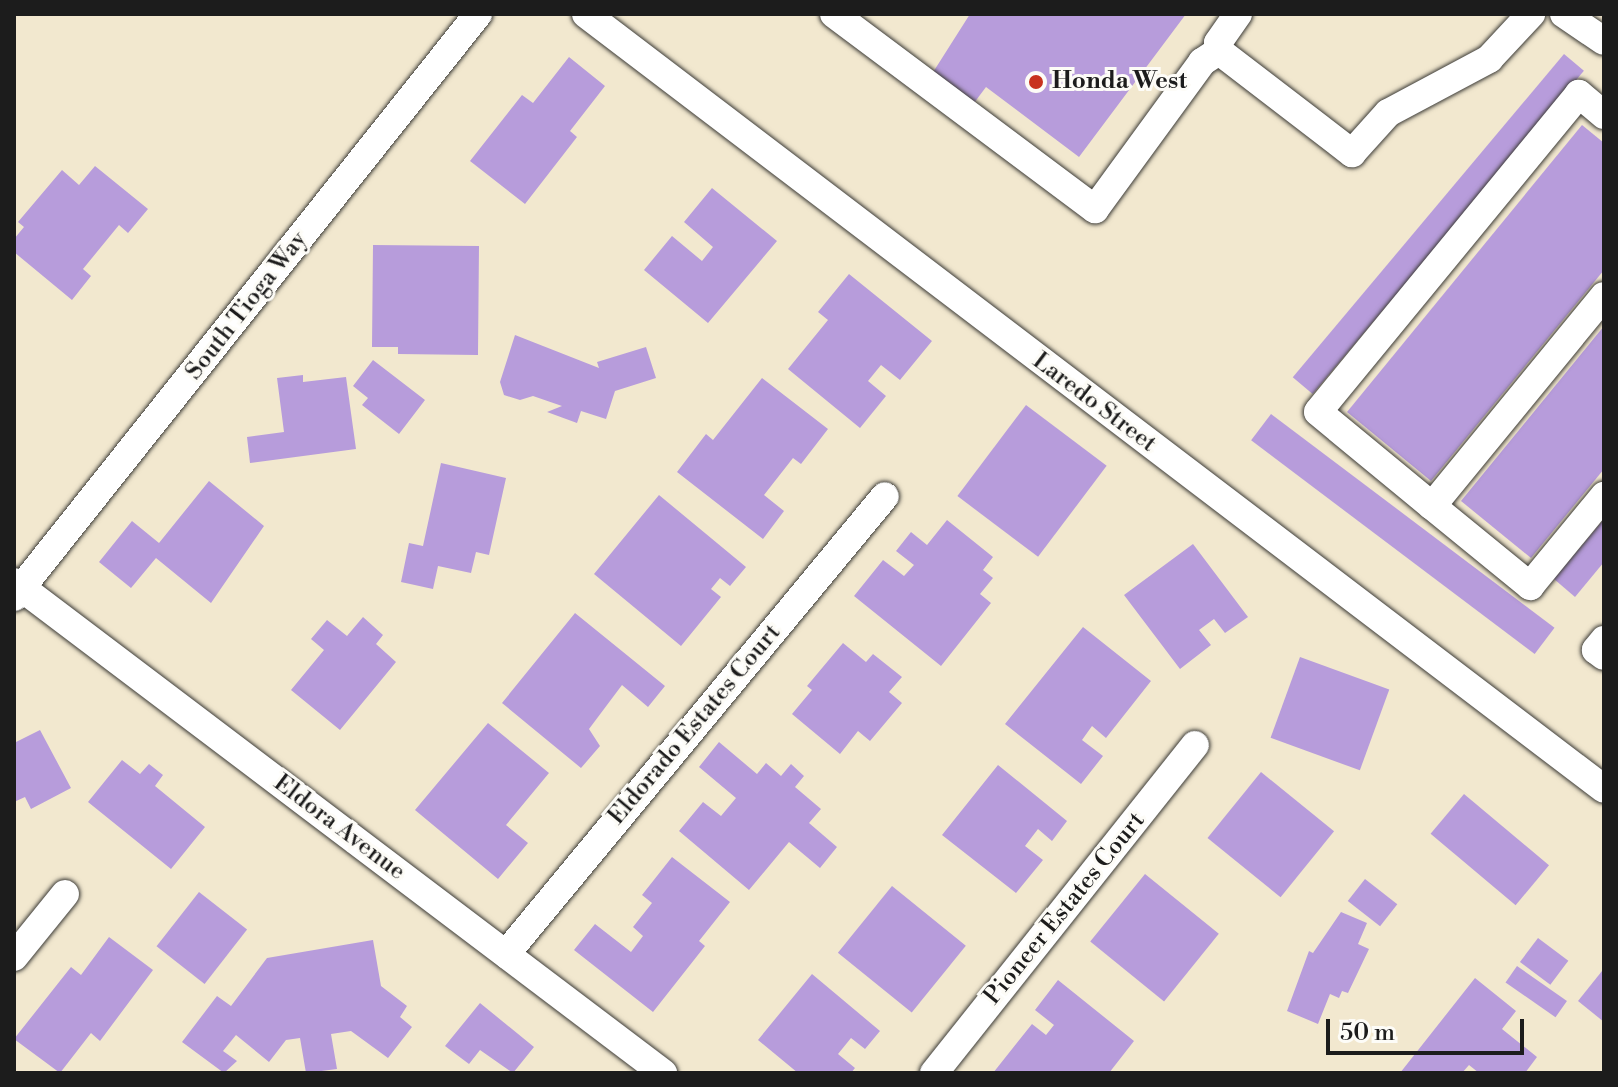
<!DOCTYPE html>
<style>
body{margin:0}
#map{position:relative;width:1618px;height:1087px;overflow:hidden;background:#f2e8cf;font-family:"Libre Bodoni",serif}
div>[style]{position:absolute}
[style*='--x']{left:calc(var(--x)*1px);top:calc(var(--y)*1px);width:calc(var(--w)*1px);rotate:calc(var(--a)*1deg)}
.building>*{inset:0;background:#b79cdb;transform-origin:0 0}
.roads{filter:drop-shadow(0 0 2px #3c3b37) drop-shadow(0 0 2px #3c3b37)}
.minor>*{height:28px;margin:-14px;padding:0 14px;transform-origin:14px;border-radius:14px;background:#fff}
.dots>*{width:22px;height:22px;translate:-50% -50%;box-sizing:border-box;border:4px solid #fdfcf7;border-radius:50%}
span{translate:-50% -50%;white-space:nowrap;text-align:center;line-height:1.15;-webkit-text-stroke:6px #fdfcf7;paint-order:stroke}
.poi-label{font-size:24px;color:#1c1c1c;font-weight:700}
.left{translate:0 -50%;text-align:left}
.street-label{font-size:24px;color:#1c1c1c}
.frame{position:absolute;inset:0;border:16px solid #1c1c1c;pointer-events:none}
.scale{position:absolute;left:1326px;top:1019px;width:198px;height:36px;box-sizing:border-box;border:4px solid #1c1c1c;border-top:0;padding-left:10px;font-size:24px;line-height:28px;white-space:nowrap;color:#1c1c1c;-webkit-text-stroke:6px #fdfcf7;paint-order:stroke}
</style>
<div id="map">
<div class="building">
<i style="clip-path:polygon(970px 14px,1186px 14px,1079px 157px,986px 87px,971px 107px,930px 77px)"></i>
<i style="left:1564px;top:54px;width:26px;height:422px;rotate:40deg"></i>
<i style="clip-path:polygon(569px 57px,605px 86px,570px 131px,577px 137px,525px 204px,470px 161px,522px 95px,533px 103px)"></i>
<i style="clip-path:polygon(1582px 125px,1604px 143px,1604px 270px,1431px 481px,1347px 412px)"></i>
<i style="clip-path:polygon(95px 166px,148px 209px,128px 233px,119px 225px,83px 269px,91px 276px,72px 300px,14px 252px,14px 239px,24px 227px,18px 222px,62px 170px,79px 185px)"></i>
<i style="clip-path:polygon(712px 188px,777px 241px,708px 323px,644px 270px,672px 236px,702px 261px,713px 247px,684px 222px)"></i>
<i style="clip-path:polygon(373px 245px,479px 246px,478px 355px,398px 354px,398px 347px,372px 347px)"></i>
<i style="clip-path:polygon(849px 274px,932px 341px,900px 380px,881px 365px,868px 381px,886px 396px,860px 428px,788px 369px,828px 320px,818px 312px)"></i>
<i style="clip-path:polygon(1604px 326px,1604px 469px,1531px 558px,1461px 501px)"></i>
<i style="clip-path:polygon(515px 335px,599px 368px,597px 362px,646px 347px,656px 378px,615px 391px,606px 419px,581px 411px,577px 423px,547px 412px,562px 406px,533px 396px,520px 400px,504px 395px,500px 382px)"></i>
<i style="clip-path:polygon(373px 360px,425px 400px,399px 434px,362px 405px,368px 398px,353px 386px)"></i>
<i style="clip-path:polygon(303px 375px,303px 382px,346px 377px,356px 449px,250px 463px,247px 437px,284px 432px,277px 378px)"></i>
<i style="clip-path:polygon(762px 378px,828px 429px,801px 464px,793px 458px,764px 495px,784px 511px,763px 539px,677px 472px,706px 434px,713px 440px)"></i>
<i style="left:1026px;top:405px;width:101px;height:114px;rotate:37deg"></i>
<i style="left:1271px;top:414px;width:355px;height:33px;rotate:37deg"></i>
<i style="clip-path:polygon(441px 463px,506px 478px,489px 555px,476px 552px,471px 573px,438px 566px,433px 589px,401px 582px,409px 543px,423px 546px)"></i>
<i style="clip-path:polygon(209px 481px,264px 526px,211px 603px,156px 558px,131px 588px,99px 562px,132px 521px,159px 543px)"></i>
<i style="clip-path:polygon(659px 495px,746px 567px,730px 586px,720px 578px,711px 589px,721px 597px,681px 646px,594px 574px)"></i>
<i style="clip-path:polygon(1604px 519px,1604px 562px,1575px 597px,1554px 579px)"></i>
<i style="clip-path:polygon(947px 520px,993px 557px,983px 570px,993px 578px,980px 594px,991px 603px,941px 666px,854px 596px,883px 560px,904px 576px,914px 565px,896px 551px,911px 532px,927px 545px)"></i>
<i style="clip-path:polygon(1193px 544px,1248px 617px,1225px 633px,1214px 619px,1199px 630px,1211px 645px,1180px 669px,1124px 595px)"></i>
<i style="clip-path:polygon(575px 613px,665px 686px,648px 707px,622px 685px,589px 729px,600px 746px,581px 768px,502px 703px)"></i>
<i style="clip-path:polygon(363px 617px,383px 635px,376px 644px,396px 662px,340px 730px,291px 690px,324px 650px,311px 639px,327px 620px,347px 636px)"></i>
<i style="clip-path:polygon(1083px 627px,1151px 681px,1106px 738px,1092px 726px,1082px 740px,1103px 756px,1081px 784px,1005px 724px)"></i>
<i style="clip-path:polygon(843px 643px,866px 662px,873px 654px,902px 677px,889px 692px,902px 703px,870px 741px,858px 731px,840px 754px,792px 714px,812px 690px,807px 686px)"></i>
<i style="left:1300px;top:657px;width:95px;height:86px;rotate:20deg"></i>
<i style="clip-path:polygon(488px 723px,549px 773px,506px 825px,528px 843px,498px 879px,415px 810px)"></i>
<i style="clip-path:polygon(40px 730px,71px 788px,31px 809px,25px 797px,14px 802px,14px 743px)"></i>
<i style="clip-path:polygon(719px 742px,757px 774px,766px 763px,781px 776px,791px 764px,804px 776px,795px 787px,821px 809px,809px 823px,837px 847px,820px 868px,789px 842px,749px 890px,679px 831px,703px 802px,721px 816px,736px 798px,699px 767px)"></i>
<i style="clip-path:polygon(122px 760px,140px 774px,149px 764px,163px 775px,155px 786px,205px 827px,171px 869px,88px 802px)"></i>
<i style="clip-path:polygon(998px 765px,1067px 821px,1052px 841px,1038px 829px,1025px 846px,1043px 860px,1016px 893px,942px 835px)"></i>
<i style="left:1261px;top:772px;width:94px;height:85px;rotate:39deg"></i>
<i style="left:1464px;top:794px;width:111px;height:52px;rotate:40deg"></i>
<i style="clip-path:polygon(672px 857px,730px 902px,699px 941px,705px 946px,653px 1012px,574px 950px,595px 924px,631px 952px,643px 936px,633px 927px,652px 903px,642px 895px)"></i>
<i style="left:1145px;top:874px;width:95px;height:87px;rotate:39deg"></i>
<i style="left:1365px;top:879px;width:41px;height:28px;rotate:38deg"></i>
<i style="left:892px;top:886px;width:95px;height:86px;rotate:39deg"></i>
<i style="left:199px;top:892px;width:61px;height:69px;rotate:38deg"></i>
<i style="clip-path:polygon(1341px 912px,1367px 923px,1358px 944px,1369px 949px,1348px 993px,1342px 991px,1339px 998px,1330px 994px,1318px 1024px,1287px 1011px,1309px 951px,1313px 953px)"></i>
<i style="clip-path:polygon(109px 937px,153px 970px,100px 1041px,91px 1033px,60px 1073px,14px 1039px,71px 967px,81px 975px)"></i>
<i style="left:1538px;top:938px;width:38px;height:30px;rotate:37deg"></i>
<i style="clip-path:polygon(373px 940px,381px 986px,407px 1006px,400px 1017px,412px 1027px,388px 1058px,351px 1031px,331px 1034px,337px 1069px,306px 1073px,300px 1038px,286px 1040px,269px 1062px,236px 1035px,223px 1051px,237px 1061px,224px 1073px,182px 1042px,217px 996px,231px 1006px,267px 958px)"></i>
<i style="left:1517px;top:966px;width:61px;height:20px;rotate:35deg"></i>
<i style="clip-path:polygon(1602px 971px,1604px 973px,1604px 1022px,1578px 1001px)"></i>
<i style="clip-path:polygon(812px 974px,880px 1031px,865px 1049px,851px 1038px,838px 1054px,855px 1068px,851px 1073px,798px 1073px,758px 1040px)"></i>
<i style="clip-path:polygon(1475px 978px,1516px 1011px,1502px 1029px,1537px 1057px,1525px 1073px,1479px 1073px,1469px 1065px,1462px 1073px,1400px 1073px)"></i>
<i style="clip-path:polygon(1058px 980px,1134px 1041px,1109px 1073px,993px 1073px,1032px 1024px,1046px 1035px,1054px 1025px,1035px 1010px)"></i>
<i style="clip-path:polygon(480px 1003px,534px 1047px,513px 1073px,480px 1050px,469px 1064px,445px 1046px)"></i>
</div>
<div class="roads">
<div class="minor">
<i style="--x:586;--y:14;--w:1279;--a:37.28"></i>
<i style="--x:834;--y:14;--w:326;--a:36.8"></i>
<i style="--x:1095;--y:209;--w:182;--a:-53.9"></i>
<i style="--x:1202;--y:62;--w:20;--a:-33"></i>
<i style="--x:1238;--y:14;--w:35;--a:125"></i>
<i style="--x:1218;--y:43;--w:8;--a:83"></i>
<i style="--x:1219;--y:51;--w:168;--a:37.5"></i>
<i style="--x:1352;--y:153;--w:54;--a:-48"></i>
<i style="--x:1388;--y:113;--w:115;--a:-28.1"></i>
<i style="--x:1489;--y:59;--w:62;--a:-47"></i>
<i style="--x:1564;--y:14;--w:48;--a:34"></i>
<i style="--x:1604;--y:115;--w:33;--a:-140"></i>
<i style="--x:1579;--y:94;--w:411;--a:129.4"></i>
<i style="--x:1318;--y:412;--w:148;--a:39.5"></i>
<i style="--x:1432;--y:506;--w:271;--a:-50.7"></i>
<i style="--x:1432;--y:506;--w:127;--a:39.2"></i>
<i style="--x:1530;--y:586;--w:117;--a:-50.6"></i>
<i style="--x:14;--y:582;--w:814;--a:37.11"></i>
<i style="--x:14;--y:597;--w:745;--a:-51.48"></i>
<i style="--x:1604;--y:640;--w:13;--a:129"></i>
<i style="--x:1596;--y:650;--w:10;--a:37"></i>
<i style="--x:506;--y:954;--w:594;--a:-50.39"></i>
<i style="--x:14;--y:957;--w:81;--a:-51"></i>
<i style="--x:934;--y:1073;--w:419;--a:-51.5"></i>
</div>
</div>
<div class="dots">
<i style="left:1036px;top:82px;background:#c8321e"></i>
</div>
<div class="poi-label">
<span class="left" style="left:1052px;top:82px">Honda West</span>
</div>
<div class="street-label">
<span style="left:247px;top:306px;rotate:-52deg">South Tioga Way</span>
<span style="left:1094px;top:403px;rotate:37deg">Laredo Street</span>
<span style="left:695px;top:725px;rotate:-50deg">Eldorado Estates Court</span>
<span style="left:339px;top:828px;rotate:37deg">Eldora Avenue</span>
<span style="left:1065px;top:909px;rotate:-51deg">Pioneer Estates Court</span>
</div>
<div class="frame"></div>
<div class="scale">50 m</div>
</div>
